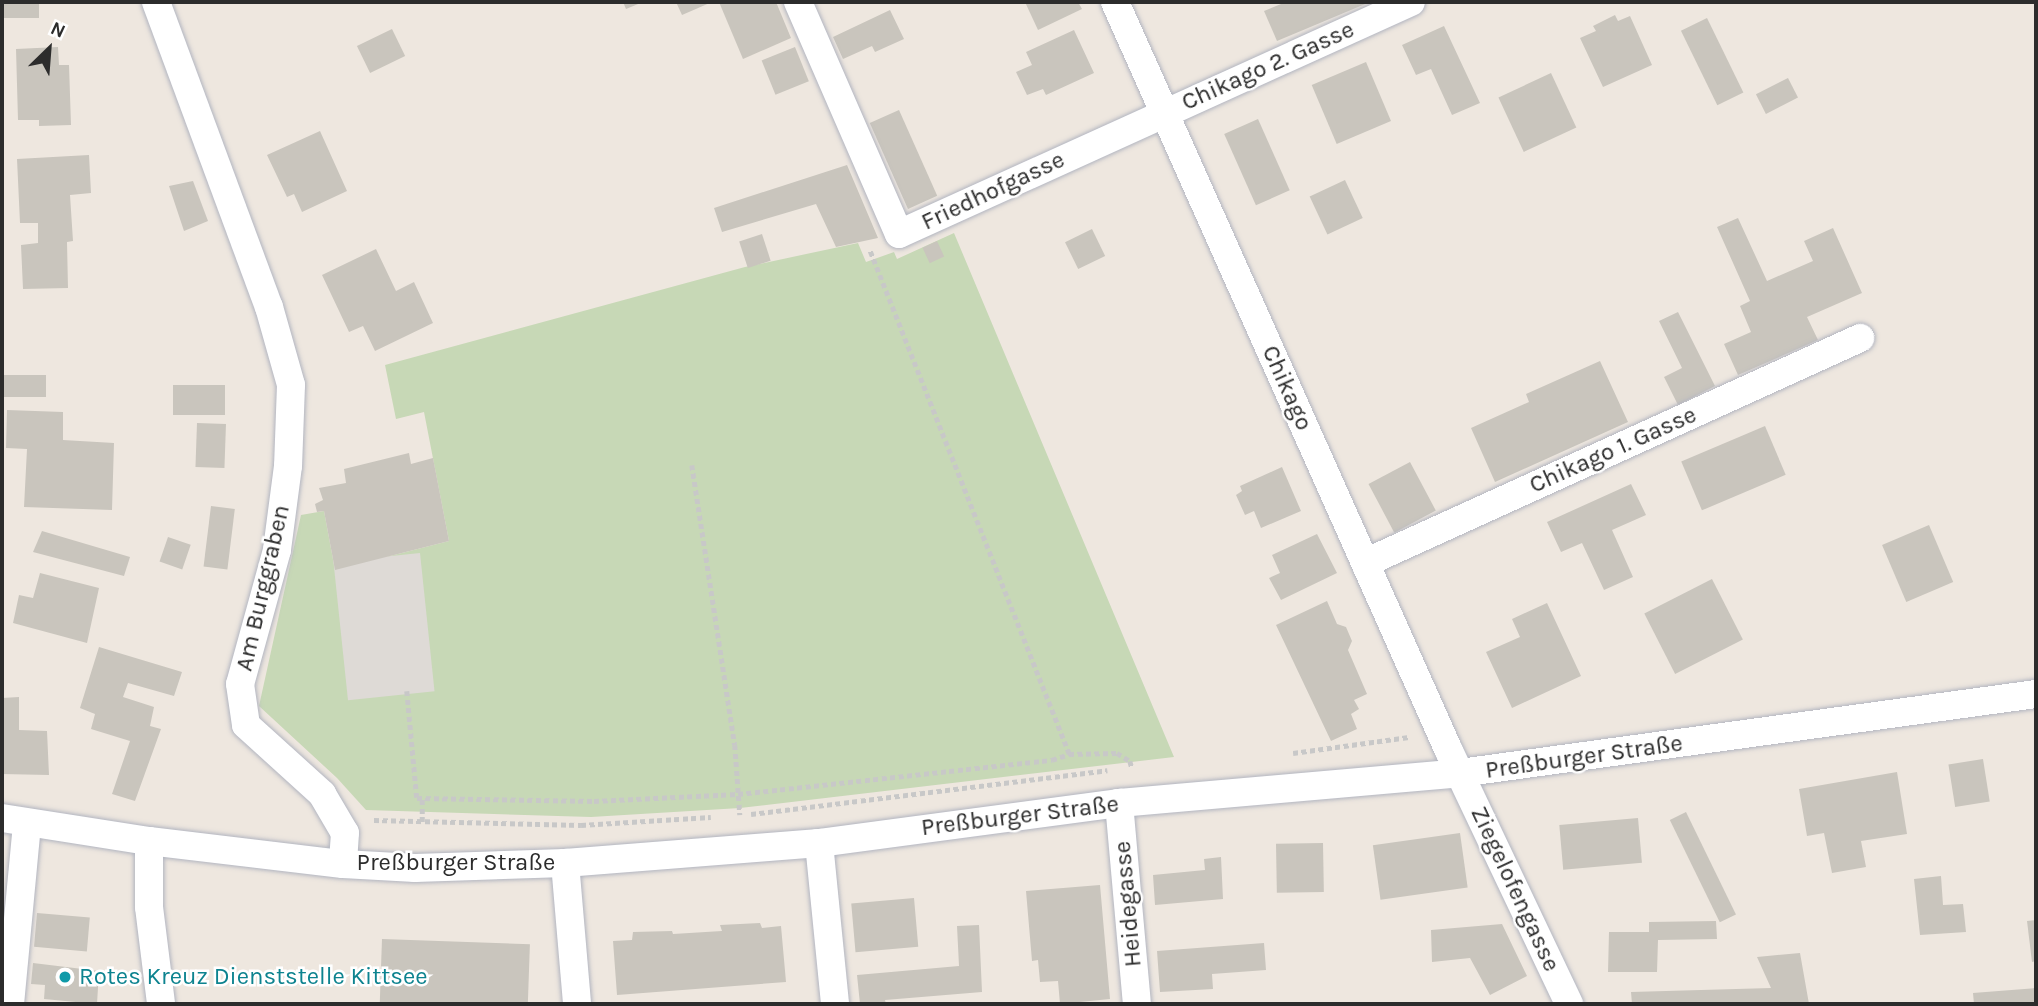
<!DOCTYPE html>
<meta charset="utf-8">
<style>
body{margin:0}
#map{position:relative;width:2038px;height:1006px;overflow:hidden;background:#eee7df;font-family:Karla,sans-serif}
div>[style]{position:absolute}
[style*='--x']{left:calc(var(--x)*1px);top:calc(var(--y)*1px);width:calc(var(--w)*1px);rotate:calc(var(--a)*1deg)}
.cemetery>*{inset:0;background:#c7d8b6}
.plaza>*{inset:0;background:#dedad6;transform-origin:0 0}
.building>*{inset:0;background:#c9c5bd;transform-origin:0 0}
.path>*{height:4.5px;margin-top:-2.25px;transform-origin:0;background:repeating-linear-gradient(90deg,#c8c8c8 0 5px,transparent 0 8.5px)}
.roads{filter:drop-shadow(0 0 2px #b2b5c0) drop-shadow(0 0 2px #b2b5c0)}
.minor>*{height:28px;margin:-14px;padding:0 14px;transform-origin:14px;border-radius:14px;background:#fff}
.dots>*{width:19px;height:19px;translate:-50% -50%;box-sizing:border-box;border:4px solid #fff;border-radius:50%}
span{translate:-50% -50%;white-space:nowrap;text-align:center;line-height:1.15;-webkit-text-stroke:5px #fff;paint-order:stroke}
.street-label{font-size:24px;color:#2c2c2c}
.culture-label{font-size:24px;color:#0d838f}
.left{translate:0 -50%;text-align:left}
.frame{position:absolute;inset:0;border:4px solid #2c2c2c;pointer-events:none}
.north{position:absolute;left:14px;top:14px;width:70px;height:70px;-webkit-text-stroke:5px #fff;paint-order:stroke;rotate:25deg;font-size:19px;font-weight:700;line-height:28px;text-align:center;color:#2c2c2c}
.north::after{content:'';display:block;margin:auto;width:24px;height:32px;background:#2c2c2c;clip-path:polygon(50% 0,100% 100%,50% 72%,0 100%)}
</style>
<div id="map">
<div class="cemetery">
<i style="clip-path:polygon(954px 233px,1174px 757px,740px 808px,591px 817px,366px 810px,337px 778px,259px 706px,301px 515px,324px 511px,335px 570px,449px 541px,424px 412px,396px 419px,385px 365px,745px 267px,858px 243px,866px 262px,894px 252px,897px 259px)"></i>
</div>
<div class="plaza">
<i style="left:420px;top:553px;width:139px;height:87px;rotate:84deg"></i>
</div>
<div class="building">
<i style="left:2px;top:2px;width:37px;height:16px"></i>
<i style="clip-path:polygon(623px 2px,643px 2px,626px 9px)"></i>
<i style="clip-path:polygon(676px 2px,712px 2px,682px 15px)"></i>
<i style="clip-path:polygon(719px 2px,776px 2px,791px 38px,743px 59px)"></i>
<i style="clip-path:polygon(1025px 2px,1078px 2px,1082px 9px,1038px 30px)"></i>
<i style="clip-path:polygon(1286px 2px,1370px 2px,1277px 41px,1264px 11px)"></i>
<i style="clip-path:polygon(890px 10px,904px 39px,875px 52px,872px 46px,843px 59px,833px 37px)"></i>
<i style="clip-path:polygon(1615px 15px,1618px 21px,1630px 16px,1652px 65px,1603px 87px,1580px 38px,1596px 31px,1593px 26px)"></i>
<i style="left:1707px;top:18px;width:83px;height:29px;rotate:64deg"></i>
<i style="clip-path:polygon(1444px 26px,1480px 103px,1452px 115px,1431px 69px,1416px 75px,1402px 45px)"></i>
<i style="left:392px;top:29px;width:30px;height:39px;rotate:64deg"></i>
<i style="clip-path:polygon(1074px 30px,1094px 73px,1046px 95px,1043px 89px,1027px 95px,1016px 72px,1032px 65px,1026px 52px)"></i>
<i style="clip-path:polygon(58px 47px,59px 65px,69px 65px,71px 125px,39px 126px,39px 120px,18px 120px,16px 49px)"></i>
<i style="left:795px;top:47px;width:37px;height:36px;rotate:68deg"></i>
<i style="left:1366px;top:62px;width:64px;height:59px;rotate:67deg"></i>
<i style="left:1551px;top:73px;width:60px;height:58px;rotate:65deg"></i>
<i style="left:1788px;top:78px;width:22px;height:36px;rotate:63deg"></i>
<i style="left:899px;top:110px;width:94px;height:32px;rotate:66deg"></i>
<i style="left:1258px;top:119px;width:78px;height:37px;rotate:66deg"></i>
<i style="clip-path:polygon(320px 131px,347px 191px,302px 212px,294px 194px,287px 197px,267px 155px)"></i>
<i style="clip-path:polygon(89px 155px,91px 193px,70px 195px,73px 241px,67px 242px,68px 288px,23px 289px,21px 245px,38px 243px,38px 223px,20px 223px,17px 159px)"></i>
<i style="clip-path:polygon(847px 165px,878px 238px,836px 247px,816px 204px,722px 232px,714px 208px)"></i>
<i style="left:1345px;top:180px;width:42px;height:39px;rotate:65deg"></i>
<i style="clip-path:polygon(193px 181px,208px 221px,184px 231px,169px 186px)"></i>
<i style="clip-path:polygon(1738px 218px,1767px 281px,1813px 261px,1804px 241px,1833px 228px,1862px 293px,1807px 317px,1818px 340px,1738px 375px,1724px 344px,1751px 332px,1740px 306px,1750px 301px,1717px 227px)"></i>
<i style="left:1092px;top:229px;width:30px;height:30px;rotate:64deg"></i>
<i style="left:762px;top:234px;width:28px;height:24px;rotate:72deg"></i>
<i style="left:937px;top:241px;width:17px;height:16px;rotate:65deg"></i>
<i style="clip-path:polygon(376px 249px,396px 291px,414px 282px,433px 323px,375px 351px,363px 326px,349px 332px,322px 275px)"></i>
<i style="clip-path:polygon(1678px 312px,1715px 386px,1678px 405px,1664px 377px,1682px 368px,1659px 321px)"></i>
<i style="clip-path:polygon(1600px 361px,1628px 422px,1495px 482px,1471px 428px,1529px 402px,1526px 394px)"></i>
<i style="left:4px;top:375px;width:42px;height:22px"></i>
<i style="left:173px;top:385px;width:52px;height:30px"></i>
<i style="clip-path:polygon(7px 410px,63px 412px,63px 440px,114px 443px,112px 510px,24px 507px,27px 449px,6px 448px)"></i>
<i style="left:197px;top:423px;width:29px;height:44px;rotate:2deg"></i>
<i style="left:1765px;top:426px;width:53px;height:91px;rotate:67deg"></i>
<i style="clip-path:polygon(409px 453px,411px 464px,433px 458px,449px 541px,335px 570px,324px 511px,317px 512px,315px 504px,323px 500px,319px 488px,346px 483px,344px 469px)"></i>
<i style="left:1410px;top:462px;width:55px;height:47px;rotate:62deg"></i>
<i style="clip-path:polygon(1282px 467px,1301px 511px,1261px 528px,1254px 511px,1245px 515px,1236px 495px,1242px 491px,1240px 486px)"></i>
<i style="clip-path:polygon(1631px 484px,1646px 515px,1612px 530px,1633px 577px,1604px 590px,1582px 543px,1561px 552px,1547px 522px)"></i>
<i style="left:211px;top:506px;width:24px;height:61px;rotate:7deg"></i>
<i style="left:1929px;top:525px;width:62px;height:51px;rotate:67deg"></i>
<i style="clip-path:polygon(42px 531px,130px 557px,124px 576px,33px 552px)"></i>
<i style="clip-path:polygon(1317px 534px,1337px 573px,1281px 600px,1269px 578px,1280px 573px,1272px 555px)"></i>
<i style="left:168px;top:537px;width:24px;height:26px;rotate:19deg"></i>
<i style="clip-path:polygon(40px 573px,99px 588px,87px 643px,13px 623px,19px 595px,33px 598px)"></i>
<i style="left:1712px;top:579px;width:68px;height:76px;rotate:63deg"></i>
<i style="clip-path:polygon(1327px 601px,1337px 624px,1346px 627px,1352px 641px,1348px 650px,1367px 694px,1354px 700px,1359px 709px,1351px 714px,1357px 729px,1331px 741px,1276px 625px)"></i>
<i style="clip-path:polygon(1547px 603px,1581px 676px,1512px 708px,1486px 652px,1520px 637px,1512px 619px)"></i>
<i style="clip-path:polygon(99px 647px,182px 672px,174px 696px,128px 683px,123px 697px,154px 707px,150px 726px,161px 729px,135px 801px,112px 794px,130px 741px,91px 729px,95px 714px,80px 708px)"></i>
<i style="clip-path:polygon(19px 697px,19px 730px,47px 731px,49px 775px,2px 774px,2px 698px)"></i>
<i style="left:1983px;top:759px;width:43px;height:35px;rotate:81deg"></i>
<i style="clip-path:polygon(1897px 772px,1907px 834px,1861px 841px,1866px 867px,1832px 873px,1824px 833px,1807px 836px,1799px 789px)"></i>
<i style="left:1686px;top:812px;width:114px;height:18px;rotate:64deg"></i>
<i style="left:1638px;top:818px;width:45px;height:79px;rotate:85deg"></i>
<i style="left:1460px;top:833px;width:55px;height:88px;rotate:82deg"></i>
<i style="left:1323px;top:843px;width:49px;height:47px;rotate:89deg"></i>
<i style="clip-path:polygon(1221px 857px,1223px 899px,1155px 905px,1153px 875px,1205px 870px,1204px 859px)"></i>
<i style="clip-path:polygon(1941px 876px,1943px 905px,1963px 904px,1966px 932px,1920px 935px,1914px 879px)"></i>
<i style="clip-path:polygon(1100px 885px,1110px 999px,1060px 1004px,1058px 981px,1040px 982px,1038px 960px,1032px 961px,1026px 891px)"></i>
<i style="left:914px;top:898px;width:49px;height:63px;rotate:85deg"></i>
<i style="left:37px;top:913px;width:53px;height:34px;rotate:5deg"></i>
<i style="clip-path:polygon(2036px 920px,2036px 961px,2032px 962px,2027px 921px)"></i>
<i style="clip-path:polygon(1716px 921px,1717px 939px,1658px 940px,1657px 972px,1608px 972px,1609px 932px,1649px 932px,1649px 922px)"></i>
<i style="clip-path:polygon(760px 923px,762px 928px,781px 926px,786px 982px,617px 995px,613px 941px,632px 940px,633px 932px,672px 931px,673px 934px,722px 931px,720px 925px)"></i>
<i style="clip-path:polygon(1502px 924px,1527px 976px,1490px 995px,1470px 958px,1432px 962px,1431px 930px)"></i>
<i style="clip-path:polygon(979px 925px,982px 992px,885px 1000px,886px 1004px,860px 1004px,857px 975px,959px 966px,957px 926px)"></i>
<i style="left:382px;top:939px;width:148px;height:65px;rotate:2deg"></i>
<i style="clip-path:polygon(1264px 943px,1266px 970px,1212px 974px,1213px 989px,1160px 992px,1157px 951px)"></i>
<i style="clip-path:polygon(1800px 953px,1809px 1004px,1632px 1004px,1631px 992px,1771px 988px,1757px 957px)"></i>
<i style="clip-path:polygon(33px 963px,99px 971px,97px 1004px,44px 999px,45px 985px,31px 984px)"></i>
<i style="clip-path:polygon(2036px 988px,2036px 1004px,1974px 1004px,1973px 993px)"></i>
</div>
<div class="path">
<i style="--x:692;--y:465;--w:283;--a:81.3"></i>
<i style="--x:735;--y:745;--w:70;--a:85.9"></i>
<i style="--x:407;--y:691;--w:107;--a:84.7"></i>
<i style="--x:417;--y:798;--w:177;--a:1"></i>
<i style="--x:594;--y:801;--w:144;--a:-2.8"></i>
<i style="--x:738;--y:794;--w:316;--a:-6.2"></i>
<i style="--x:1052;--y:760;--w:18;--a:-19"></i>
<i style="--x:1069;--y:754;--w:541;--a:-111.59"></i>
<i style="--x:1293;--y:753;--w:117;--a:-7.9"></i>
<i style="--x:1069;--y:754;--w:48;--a:-1.2"></i>
<i style="--x:1117;--y:753;--w:15;--a:32"></i>
<i style="--x:1130;--y:761;--w:7;--a:74"></i>
<i style="--x:751;--y:814;--w:359;--a:-7"></i>
<i style="--x:374;--y:820;--w:207;--a:1.4"></i>
<i style="--x:581;--y:825;--w:130;--a:-3.5"></i>
<i style="--x:422;--y:822;--w:23;--a:-90"></i>
</div>
<div class="roads">
<div class="minor">
<i style="--x:156;--y:2;--w:325;--a:69.7"></i>
<i style="--x:269;--y:307;--w:81;--a:74.2"></i>
<i style="--x:291;--y:385;--w:81;--a:92.1"></i>
<i style="--x:288;--y:466;--w:85;--a:97.5"></i>
<i style="--x:277;--y:550;--w:139;--a:105.4"></i>
<i style="--x:240;--y:684;--w:41;--a:81.7"></i>
<i style="--x:246;--y:725;--w:103;--a:42.2"></i>
<i style="--x:322;--y:794;--w:45;--a:59.5"></i>
<i style="--x:345;--y:833;--w:31;--a:94"></i>
<i style="--x:798;--y:2;--w:253;--a:66.5"></i>
<i style="--x:899;--y:234;--w:562;--a:-24.38"></i>
<i style="--x:1115;--y:2;--w:820;--a:65.97"></i>
<i style="--x:1449;--y:751;--w:280;--a:64.6"></i>
<i style="--x:1365;--y:563;--w:544;--a:-24.44"></i>
<i style="--x:1119;--y:803;--w:202;--a:84.9"></i>
<i style="--x:2;--y:818;--w:149;--a:8.9"></i>
<i style="--x:149;--y:841;--w:195;--a:6.8"></i>
<i style="--x:343;--y:864;--w:72;--a:3.2"></i>
<i style="--x:415;--y:868;--w:150;--a:-1.9"></i>
<i style="--x:565;--y:863;--w:255;--a:-4.5"></i>
<i style="--x:819;--y:843;--w:303;--a:-7.6"></i>
<i style="--x:1119;--y:803;--w:342;--a:-5"></i>
<i style="--x:1460;--y:773;--w:581;--a:-7.81"></i>
<i style="--x:149;--y:841;--w:66;--a:90"></i>
<i style="--x:149;--y:907;--w:98;--a:82.9"></i>
<i style="--x:819;--y:843;--w:162;--a:84.3"></i>
<i style="--x:565;--y:863;--w:142;--a:85.1"></i>
<i style="--x:10;--y:1004;--w:182;--a:-84.6"></i>
</div>
</div>
<div class="dots">
<i style="left:65px;top:977px;background:#0f9aa8"></i>
</div>
<div class="street-label">
<span style="left:1268px;top:66px;rotate:-24deg">Chikago 2. Gasse</span>
<span style="left:993px;top:191px;rotate:-25deg">Friedhofgasse</span>
<span style="left:1287px;top:388px;rotate:66deg">Chikago</span>
<span style="left:1613px;top:450px;rotate:-24deg">Chikago 1. Gasse</span>
<span style="left:263px;top:588px;rotate:-77deg">Am Burggraben</span>
<span style="left:1584px;top:757px;rotate:-8deg">Preßburger Straße</span>
<span style="left:1020px;top:816px;rotate:-7deg">Preßburger Straße</span>
<span style="left:456px;top:863px">Preßburger Straße</span>
<span style="left:1515px;top:889px;rotate:65deg">Ziegelofengasse</span>
<span style="left:1128px;top:904px;rotate:-95deg">Heidegasse</span>
</div>
<div class="culture-label">
<span class="left" style="left:79px;top:977px">Rotes Kreuz Dienststelle Kittsee</span>
</div>
<div class="frame"></div>
<div class="north">N</div>
</div>
